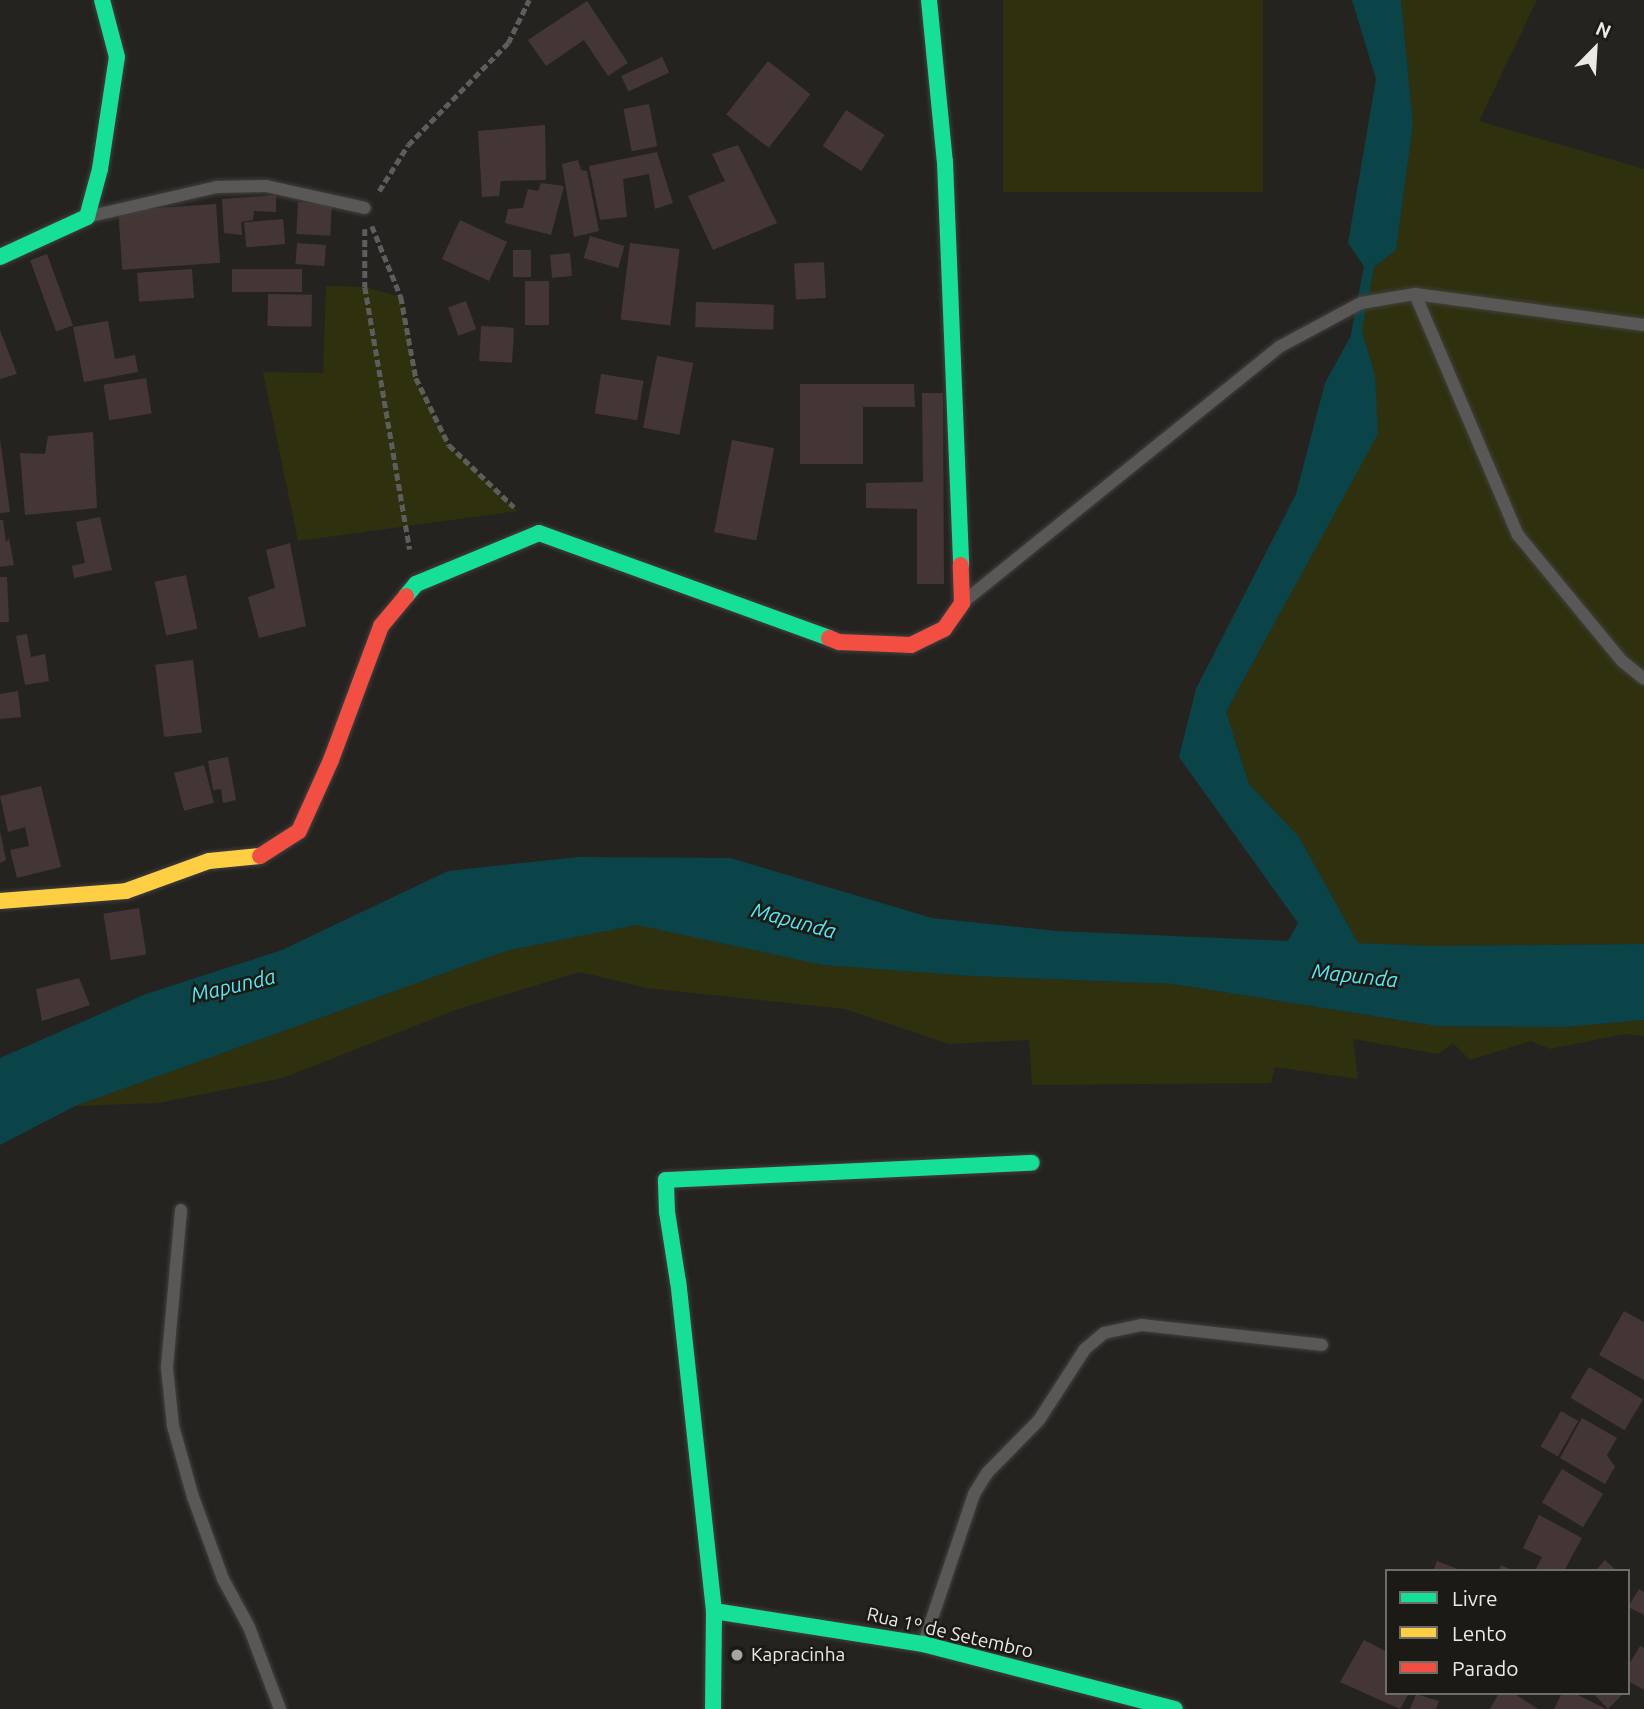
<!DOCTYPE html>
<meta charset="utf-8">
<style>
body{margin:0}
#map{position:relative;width:1644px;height:1709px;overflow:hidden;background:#252320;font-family:Ubuntu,sans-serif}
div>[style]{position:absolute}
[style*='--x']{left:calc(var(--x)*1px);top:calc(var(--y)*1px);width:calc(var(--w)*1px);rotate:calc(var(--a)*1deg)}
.green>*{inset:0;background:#2f300e;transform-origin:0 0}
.water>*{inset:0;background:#0b4448}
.stream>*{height:10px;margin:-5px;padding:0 5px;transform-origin:5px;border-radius:5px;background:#0b4448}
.building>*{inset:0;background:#443634;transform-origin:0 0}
.path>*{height:4.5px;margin-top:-2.25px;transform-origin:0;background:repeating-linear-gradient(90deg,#5e5d5c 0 7px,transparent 0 10.5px)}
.roads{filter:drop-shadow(0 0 2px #42403e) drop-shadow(0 0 2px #42403e)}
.lane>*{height:12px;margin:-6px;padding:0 6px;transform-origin:6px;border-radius:6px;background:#595856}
.fast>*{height:16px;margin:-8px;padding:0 8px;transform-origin:8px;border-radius:8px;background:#16e098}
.slow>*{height:16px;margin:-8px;padding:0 8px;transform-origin:8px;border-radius:8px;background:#ffcf43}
.jam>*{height:16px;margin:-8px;padding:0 8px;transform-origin:8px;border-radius:8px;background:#f24e42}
.dots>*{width:19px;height:19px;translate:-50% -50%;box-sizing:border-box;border:4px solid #1c1a15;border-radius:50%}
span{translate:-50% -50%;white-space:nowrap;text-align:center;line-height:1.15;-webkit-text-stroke:5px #1c1a15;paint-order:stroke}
.street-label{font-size:19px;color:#ebe9e6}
.poi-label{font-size:19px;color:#ebe9e6}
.left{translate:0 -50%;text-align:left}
.water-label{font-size:21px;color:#50eaf7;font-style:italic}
.legend{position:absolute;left:1385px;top:1569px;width:245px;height:126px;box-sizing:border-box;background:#1c1a15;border:2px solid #6f6d69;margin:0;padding:9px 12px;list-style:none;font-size:21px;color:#ebe9e6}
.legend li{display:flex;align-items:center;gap:14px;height:35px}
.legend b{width:35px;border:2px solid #6f6d69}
.north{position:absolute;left:1560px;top:14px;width:70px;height:70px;-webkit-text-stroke:5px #1c1a15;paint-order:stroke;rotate:24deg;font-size:19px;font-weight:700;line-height:28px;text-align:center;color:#ebe9e6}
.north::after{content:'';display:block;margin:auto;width:24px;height:32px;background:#ebe9e6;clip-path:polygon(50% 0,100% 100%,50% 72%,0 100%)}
</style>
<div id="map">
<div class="green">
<i style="left:1003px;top:0;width:260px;height:192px"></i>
<i style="clip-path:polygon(1401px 0,1537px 0,1479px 121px,1644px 169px,1644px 944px,1431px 946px,1358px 943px,1299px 837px,1249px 784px,1226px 712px,1290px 595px,1375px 375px,1359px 321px,1361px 303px,1368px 272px,1396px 250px,1413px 124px)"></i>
<i style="clip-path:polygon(326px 286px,365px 287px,401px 297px,416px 378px,449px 445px,518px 511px,298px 541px,263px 372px,323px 373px)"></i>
<i style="clip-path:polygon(637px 925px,823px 965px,971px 976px,1173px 984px,1436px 1026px,1565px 1027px,1644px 1020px,1644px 1036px,1625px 1034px,1550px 1049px,1531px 1041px,1470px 1060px,1453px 1043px,1438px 1054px,1353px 1039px,1358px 1079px,1275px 1067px,1271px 1083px,1032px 1085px,1029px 1040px,949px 1044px,845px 1009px,647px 988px,580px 972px,458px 1009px,283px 1078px,158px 1103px,75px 1106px,506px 951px)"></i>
</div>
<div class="water">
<i style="clip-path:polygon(1352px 0,1401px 0,1413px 124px,1396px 250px,1368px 272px,1348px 243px,1376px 79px)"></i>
<i style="clip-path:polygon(1359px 321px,1375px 375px,1378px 434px,1226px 712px,1249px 784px,1299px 837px,1358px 943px,1431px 946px,1644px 944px,1644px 1020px,1565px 1027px,1436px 1026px,1173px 984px,971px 976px,823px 965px,637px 925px,506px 951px,75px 1106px,0 1145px,0 1058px,146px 994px,282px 950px,448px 871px,579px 857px,730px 858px,932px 918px,1057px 931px,1288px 941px,1298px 923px,1179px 757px,1196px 689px,1296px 494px,1325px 383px)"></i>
</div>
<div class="stream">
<i style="--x:1356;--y:334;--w:73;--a:-79"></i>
</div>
<div class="building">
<i style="clip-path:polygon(587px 1px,628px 63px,608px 76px,584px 40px,546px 66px,528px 40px)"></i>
<i style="left:662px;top:57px;width:17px;height:45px;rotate:65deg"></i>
<i style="left:768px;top:61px;width:54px;height:68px;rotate:38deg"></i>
<i style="left:649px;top:104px;width:43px;height:26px;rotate:79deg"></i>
<i style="left:846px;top:110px;width:46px;height:43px;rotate:33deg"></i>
<i style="clip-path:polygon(545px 125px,546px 180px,501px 181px,499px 196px,482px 197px,478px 131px)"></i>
<i style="clip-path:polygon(738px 145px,777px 223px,713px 250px,688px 196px,725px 181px,712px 154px)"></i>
<i style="clip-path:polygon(657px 152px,673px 203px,655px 209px,649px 174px,623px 179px,627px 217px,600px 220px,589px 166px)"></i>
<i style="clip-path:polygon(578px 160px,581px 170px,587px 171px,599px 231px,574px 237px,562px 164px)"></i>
<i style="clip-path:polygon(541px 183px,564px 186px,551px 235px,505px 223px,508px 209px,523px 208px,528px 189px,538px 191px)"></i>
<i style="clip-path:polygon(276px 195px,276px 212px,254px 211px,253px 220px,241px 222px,242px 235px,224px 233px,222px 199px)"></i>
<i style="left:298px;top:202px;width:34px;height:32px;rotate:3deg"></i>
<i style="left:216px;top:204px;width:59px;height:98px;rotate:86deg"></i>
<i style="left:283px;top:219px;width:25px;height:39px;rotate:85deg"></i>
<i style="left:460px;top:220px;width:52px;height:43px;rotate:25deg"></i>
<i style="left:590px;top:236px;width:36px;height:23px;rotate:16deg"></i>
<i style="left:297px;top:243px;width:29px;height:21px;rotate:4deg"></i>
<i style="left:630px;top:243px;width:50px;height:77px;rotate:7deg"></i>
<i style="left:513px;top:250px;width:18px;height:27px"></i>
<i style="left:570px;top:253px;width:23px;height:20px;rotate:85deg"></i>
<i style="left:47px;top:254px;width:76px;height:18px;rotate:70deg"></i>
<i style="left:824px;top:262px;width:36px;height:30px;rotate:87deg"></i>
<i style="left:192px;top:269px;width:29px;height:55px;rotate:86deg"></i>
<i style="left:302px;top:269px;width:23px;height:70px;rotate:90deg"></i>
<i style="left:525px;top:281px;width:24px;height:44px"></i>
<i style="left:268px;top:294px;width:44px;height:32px;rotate:1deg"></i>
<i style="left:466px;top:301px;width:30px;height:19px;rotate:70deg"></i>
<i style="left:696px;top:302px;width:78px;height:25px;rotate:2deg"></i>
<i style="clip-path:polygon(108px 321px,115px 359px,135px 355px,138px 372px,84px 382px,73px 327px)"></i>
<i style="left:481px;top:326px;width:33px;height:35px;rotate:3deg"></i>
<i style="clip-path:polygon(0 330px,17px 374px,0 379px)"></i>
<i style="left:657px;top:356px;width:37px;height:73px;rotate:11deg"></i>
<i style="left:601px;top:374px;width:43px;height:40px;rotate:9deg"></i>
<i style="left:146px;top:378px;width:36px;height:43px;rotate:81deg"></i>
<i style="clip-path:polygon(800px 384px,914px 384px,915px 407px,863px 407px,863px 464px,800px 464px)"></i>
<i style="clip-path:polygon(922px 393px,943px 393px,944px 584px,917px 584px,917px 509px,866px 508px,866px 483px,923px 482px)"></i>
<i style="clip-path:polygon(93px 432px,97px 508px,25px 515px,20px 453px,45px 454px,48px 436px)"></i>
<i style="clip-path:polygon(0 439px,10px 512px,0 513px)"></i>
<i style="left:732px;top:440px;width:43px;height:94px;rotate:11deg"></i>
<i style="clip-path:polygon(100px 517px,112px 570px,74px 578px,72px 566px,85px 563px,76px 522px)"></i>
<i style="clip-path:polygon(0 520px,3px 520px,6px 542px,9px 538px,14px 565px,0 567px)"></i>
<i style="clip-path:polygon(290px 543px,306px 626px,259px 638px,248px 597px,275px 588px,266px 550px)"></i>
<i style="left:186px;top:575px;width:55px;height:32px;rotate:78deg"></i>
<i style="clip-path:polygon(0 577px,7px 577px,9px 622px,0 622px)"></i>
<i style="clip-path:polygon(27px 634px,31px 657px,45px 654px,49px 681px,25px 685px,16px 636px)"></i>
<i style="left:193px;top:660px;width:73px;height:38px;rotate:83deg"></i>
<i style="clip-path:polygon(18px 691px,21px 717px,0 719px,0 694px)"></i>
<i style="clip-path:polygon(228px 757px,236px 800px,223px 803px,221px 789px,213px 790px,208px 761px)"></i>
<i style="left:204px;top:765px;width:39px;height:31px;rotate:75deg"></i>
<i style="clip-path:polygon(41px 786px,61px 867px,17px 878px,10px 850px,29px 846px,25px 827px,8px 832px,0 796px)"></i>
<i style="clip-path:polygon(0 831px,6px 860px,0 863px)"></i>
<i style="left:139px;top:908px;width:47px;height:36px;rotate:81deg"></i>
<i style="clip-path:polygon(79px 978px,90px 1005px,42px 1021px,36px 989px)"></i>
<i style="clip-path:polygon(1624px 1311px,1644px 1322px,1644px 1380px,1599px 1355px)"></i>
<i style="left:1589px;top:1367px;width:63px;height:36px;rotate:31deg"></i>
<i style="left:1561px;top:1411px;width:20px;height:41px;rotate:30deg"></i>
<i style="clip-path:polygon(1582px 1418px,1617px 1438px,1607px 1455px,1615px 1467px,1605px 1484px,1560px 1458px)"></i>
<i style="left:1562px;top:1469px;width:48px;height:39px;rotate:31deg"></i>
<i style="clip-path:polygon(1539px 1515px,1582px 1538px,1564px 1571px,1535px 1571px,1542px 1557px,1523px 1548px)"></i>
<i style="clip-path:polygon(1605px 1560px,1617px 1571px,1595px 1571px)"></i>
<i style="clip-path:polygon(1437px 1561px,1463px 1571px,1433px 1571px)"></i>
<i style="clip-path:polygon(1501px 1565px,1514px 1571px,1498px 1571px)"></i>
<i style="clip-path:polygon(1639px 1589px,1644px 1592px,1644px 1615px,1628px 1607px)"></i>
<i style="clip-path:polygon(1364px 1640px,1387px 1652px,1387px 1693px,1409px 1693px,1400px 1709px,1340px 1682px)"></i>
<i style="clip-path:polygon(1640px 1646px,1644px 1648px,1644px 1690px,1628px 1681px,1628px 1666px)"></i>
<i style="clip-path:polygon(1499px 1693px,1513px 1693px,1538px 1709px,1490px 1709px)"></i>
<i style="clip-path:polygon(1562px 1693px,1574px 1693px,1606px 1709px,1554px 1709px)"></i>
<i style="clip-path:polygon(1593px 1693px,1624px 1693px,1608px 1709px)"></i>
<i style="clip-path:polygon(1416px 1694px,1439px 1701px,1436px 1709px,1410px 1709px)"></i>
</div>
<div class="path">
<i style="--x:379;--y:191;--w:54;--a:-57.8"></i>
<i style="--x:408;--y:145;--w:143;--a:-45.6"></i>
<i style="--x:508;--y:43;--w:48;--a:-64"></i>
<i style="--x:372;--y:226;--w:77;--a:67.8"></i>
<i style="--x:401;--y:297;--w:82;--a:79.5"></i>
<i style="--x:416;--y:378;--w:75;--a:63.8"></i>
<i style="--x:449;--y:445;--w:90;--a:43.6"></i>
<i style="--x:365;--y:229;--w:58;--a:90"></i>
<i style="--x:365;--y:287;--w:266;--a:80.3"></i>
</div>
<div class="roads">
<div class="lane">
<i style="--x:91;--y:216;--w:129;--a:-13"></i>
<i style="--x:217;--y:187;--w:49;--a:-1.2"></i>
<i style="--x:266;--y:186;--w:101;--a:12.5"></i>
<i style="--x:1415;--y:294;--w:262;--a:66.9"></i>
<i style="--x:1518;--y:535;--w:163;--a:50.5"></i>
<i style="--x:1622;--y:661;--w:28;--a:39"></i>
<i style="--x:967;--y:599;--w:401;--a:-38.9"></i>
<i style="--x:1279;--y:347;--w:93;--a:-28.2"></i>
<i style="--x:1361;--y:303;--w:55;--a:-9.5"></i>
<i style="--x:1415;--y:294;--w:231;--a:7.7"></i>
<i style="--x:181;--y:1210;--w:159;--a:95.1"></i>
<i style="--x:167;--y:1368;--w:58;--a:84.1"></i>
<i style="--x:173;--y:1426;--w:74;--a:74.3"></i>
<i style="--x:193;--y:1497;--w:87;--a:69.9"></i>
<i style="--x:223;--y:1579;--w:55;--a:61.6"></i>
<i style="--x:249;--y:1627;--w:88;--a:69.3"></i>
<i style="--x:924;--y:1642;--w:156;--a:-71.3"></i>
<i style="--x:974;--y:1494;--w:25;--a:-58"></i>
<i style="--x:987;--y:1473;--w:74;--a:-45.5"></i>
<i style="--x:1039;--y:1420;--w:85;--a:-57.1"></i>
<i style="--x:1085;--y:1349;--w:25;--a:-40"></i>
<i style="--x:1104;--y:1333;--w:39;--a:-12"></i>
<i style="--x:1142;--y:1325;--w:181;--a:6.3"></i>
</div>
<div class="fast">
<i style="--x:929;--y:0;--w:163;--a:84.4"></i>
<i style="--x:945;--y:162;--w:403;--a:87.7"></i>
<i style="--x:0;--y:257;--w:96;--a:-24.7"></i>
<i style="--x:87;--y:217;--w:50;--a:-74.8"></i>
<i style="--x:100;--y:169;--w:113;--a:-81.4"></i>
<i style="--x:117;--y:57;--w:59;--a:-104.7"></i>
<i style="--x:406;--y:596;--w:16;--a:-50"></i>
<i style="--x:416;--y:584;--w:133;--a:-22.5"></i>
<i style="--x:539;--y:533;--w:308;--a:19.9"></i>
<i style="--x:714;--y:1611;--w:212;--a:9"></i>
<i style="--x:923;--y:1644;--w:260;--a:14.5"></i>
<i style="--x:713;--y:1709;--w:98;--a:-89.4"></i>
<i style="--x:714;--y:1611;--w:331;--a:-96.2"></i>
<i style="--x:678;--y:1282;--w:71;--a:-98.9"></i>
<i style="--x:667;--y:1212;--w:32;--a:-92"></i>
<i style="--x:666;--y:1180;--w:366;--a:-2.7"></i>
</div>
<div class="slow">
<i style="--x:0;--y:901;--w:126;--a:-4.5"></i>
<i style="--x:126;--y:891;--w:88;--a:-19.9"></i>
<i style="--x:209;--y:861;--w:51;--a:-5.6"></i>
</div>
<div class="jam">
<i style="--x:829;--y:638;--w:11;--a:22"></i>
<i style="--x:839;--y:642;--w:72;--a:2.4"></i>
<i style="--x:911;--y:645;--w:37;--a:-26"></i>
<i style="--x:944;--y:629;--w:32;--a:-55"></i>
<i style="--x:962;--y:603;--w:38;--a:-92"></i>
<i style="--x:260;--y:856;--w:46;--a:-32.7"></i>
<i style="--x:299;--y:831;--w:78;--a:-65.7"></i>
<i style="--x:331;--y:760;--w:143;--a:-69.5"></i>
<i style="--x:381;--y:626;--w:39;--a:-50"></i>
</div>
</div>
<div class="dots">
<i style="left:737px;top:1655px;background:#a6a4a1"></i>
</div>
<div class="street-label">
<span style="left:950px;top:1633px;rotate:13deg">Rua 1º de Setembro</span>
</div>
<div class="poi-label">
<span class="left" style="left:751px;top:1655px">Kapracinha</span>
</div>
<div class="water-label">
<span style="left:794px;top:920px;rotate:15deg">Mapunda</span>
<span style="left:1355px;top:975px;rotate:6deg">Mapunda</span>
<span style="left:233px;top:985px;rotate:-13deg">Mapunda</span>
</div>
<ul class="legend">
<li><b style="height:9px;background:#16e098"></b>Livre</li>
<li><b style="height:9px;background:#ffcf43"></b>Lento</li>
<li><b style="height:9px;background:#f24e42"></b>Parado</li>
</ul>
<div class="north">N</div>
</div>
